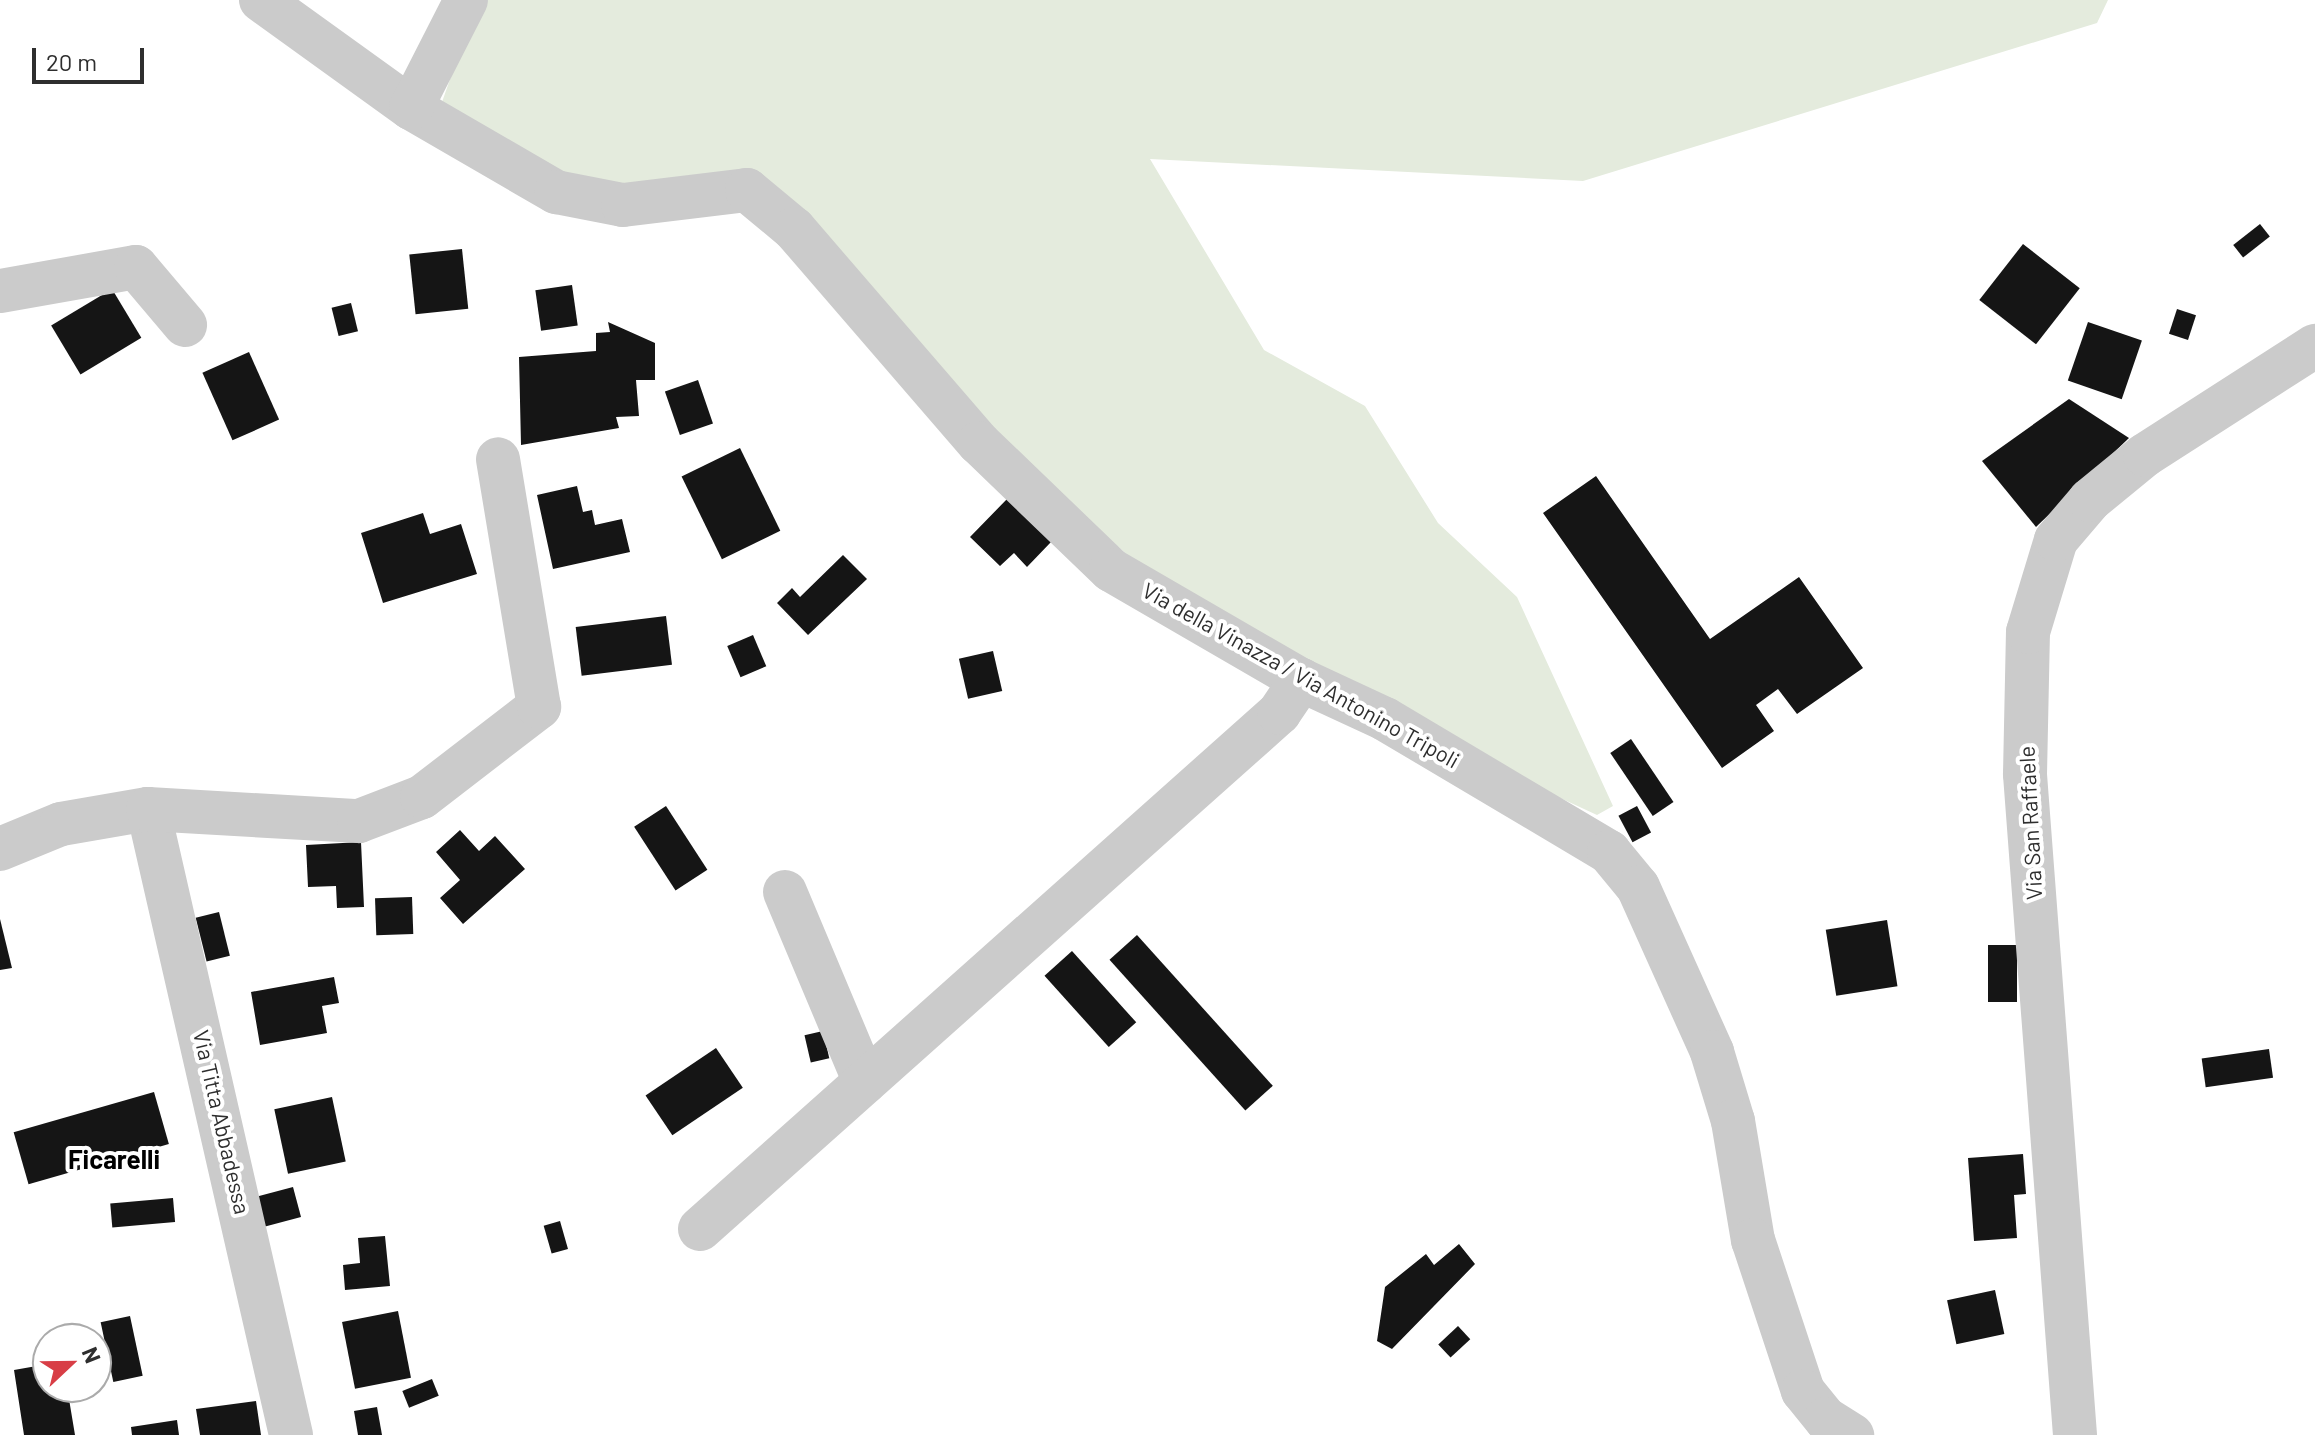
<!DOCTYPE html>
<style>
body{margin:0}
#map{position:relative;width:2315px;height:1435px;overflow:hidden;background:#fff;font-family:Barlow,sans-serif}
div>[style]{position:absolute}
[style*='--x']{left:calc(var(--x)*1px);top:calc(var(--y)*1px);width:calc(var(--w)*1px);rotate:calc(var(--a)*1deg)}
.green>*{inset:0;background:#e4ebdd}
.building>*{inset:0;background:#151515;transform-origin:0 0}
.minor>*{height:44px;margin:-22px;padding:0 22px;transform-origin:22px;border-radius:22px;background:#cbcbcb}
span{translate:-50% -50%;white-space:nowrap;text-align:center;line-height:1.15;-webkit-text-stroke:8px #fff;paint-order:stroke}
.street-label{font-size:22px;color:#2e2e2e}
.quarter-label{font-size:26px;color:#000;font-weight:700}
.north{position:absolute;left:32px;top:1323px;width:80px;height:80px;box-sizing:border-box;background:#fff;border:2px solid #ababab;border-radius:50%;rotate:68deg;font-size:22px;font-weight:700;line-height:32px;text-align:center;color:#2e2e2e}
.north::after{content:'';display:block;margin:auto;width:28px;height:36px;background:#d83e46;clip-path:polygon(50% 0,100% 100%,50% 72%,0 100%)}
.scale{position:absolute;left:32px;top:48px;width:112px;height:36px;box-sizing:border-box;border:4px solid #2e2e2e;border-top:0;padding-left:10px;font-size:24px;line-height:28px;white-space:nowrap;color:#2e2e2e;-webkit-text-stroke:6px #fff;paint-order:stroke}
</style>
<div id="map">
<div class="green">
<i style="clip-path:polygon(478px 0,2108px 0,2097px 23px,1583px 181px,1150px 159px,1264px 350px,1365px 406px,1438px 523px,1517px 597px,1613px 806px,1597px 815px,1495px 768px,1140px 566px,990px 434px,801px 216px,567px 179px,442px 102px)"></i>
</div>
<div class="building">
<i style="left:2260px;top:224px;width:16px;height:34px;rotate:52deg"></i>
<i style="left:2023px;top:244px;width:72px;height:71px;rotate:38deg"></i>
<i style="left:462px;top:249px;width:60px;height:53px;rotate:84deg"></i>
<i style="left:572px;top:285px;width:41px;height:37px;rotate:82deg"></i>
<i style="left:112px;top:289px;width:57px;height:71px;rotate:59deg"></i>
<i style="left:351px;top:303px;width:29px;height:20px;rotate:76deg"></i>
<i style="left:2177px;top:309px;width:20px;height:26px;rotate:18deg"></i>
<i style="clip-path:polygon(608px 322px,655px 343px,655px 380px,636px 380px,639px 416px,616px 417px,619px 428px,521px 445px,519px 357px,596px 351px,596px 333px,610px 332px)"></i>
<i style="left:2088px;top:322px;width:57px;height:62px;rotate:19deg"></i>
<i style="left:249px;top:352px;width:74px;height:51px;rotate:66deg"></i>
<i style="left:698px;top:380px;width:46px;height:35px;rotate:71deg"></i>
<i style="clip-path:polygon(2069px 399px,2129px 438px,2036px 527px,1982px 461px)"></i>
<i style="left:740px;top:448px;width:92px;height:65px;rotate:64deg"></i>
<i style="clip-path:polygon(1596px 476px,1710px 639px,1799px 577px,1863px 668px,1797px 714px,1778px 689px,1756px 705px,1774px 731px,1722px 768px,1543px 513px)"></i>
<i style="clip-path:polygon(577px 486px,583px 512px,592px 510px,595px 525px,622px 519px,630px 552px,553px 569px,537px 495px)"></i>
<i style="clip-path:polygon(1007px 499px,1051px 542px,1027px 567px,1014px 553px,1000px 566px,970px 537px)"></i>
<i style="clip-path:polygon(423px 513px,430px 534px,461px 524px,477px 574px,383px 603px,361px 533px)"></i>
<i style="clip-path:polygon(843px 555px,867px 579px,808px 635px,777px 603px,792px 588px,800px 597px)"></i>
<i style="left:666px;top:616px;width:49px;height:91px;rotate:83deg"></i>
<i style="left:753px;top:635px;width:34px;height:28px;rotate:67deg"></i>
<i style="left:993px;top:651px;width:41px;height:35px;rotate:77deg"></i>
<i style="left:1631px;top:739px;width:76px;height:25px;rotate:56deg"></i>
<i style="left:666px;top:806px;width:76px;height:38px;rotate:57deg"></i>
<i style="left:1637px;top:806px;width:30px;height:21px;rotate:62deg"></i>
<i style="clip-path:polygon(460px 830px,479px 851px,495px 836px,525px 869px,463px 924px,440px 898px,460px 880px,436px 852px)"></i>
<i style="clip-path:polygon(361px 842px,364px 907px,337px 908px,336px 886px,308px 887px,306px 845px)"></i>
<i style="left:412px;top:897px;width:37px;height:37px;rotate:88deg"></i>
<i style="left:219px;top:912px;width:45px;height:24px;rotate:76deg"></i>
<i style="clip-path:polygon(0 919px,12px 968px,0 970px)"></i>
<i style="left:1887px;top:920px;width:67px;height:62px;rotate:81deg"></i>
<i style="left:1137px;top:935px;width:203px;height:37px;rotate:48deg"></i>
<i style="left:1988px;top:945px;width:29px;height:57px"></i>
<i style="left:1072px;top:951px;width:96px;height:37px;rotate:48deg"></i>
<i style="clip-path:polygon(334px 977px,339px 1003px,322px 1006px,327px 1033px,260px 1045px,251px 992px)"></i>
<i style="left:823px;top:1031px;width:28px;height:19px;rotate:77deg"></i>
<i style="left:716px;top:1048px;width:48px;height:85px;rotate:56deg"></i>
<i style="left:2269px;top:1049px;width:29px;height:68px;rotate:82deg"></i>
<i style="left:154px;top:1092px;width:54px;height:146px;rotate:74deg"></i>
<i style="left:332px;top:1097px;width:66px;height:59px;rotate:78deg"></i>
<i style="clip-path:polygon(2023px 1154px,2026px 1194px,2014px 1195px,2017px 1238px,1974px 1241px,1968px 1158px)"></i>
<i style="left:293px;top:1187px;width:31px;height:38px;rotate:75deg"></i>
<i style="left:173px;top:1198px;width:24px;height:63px;rotate:85deg"></i>
<i style="left:560px;top:1221px;width:29px;height:17px;rotate:74deg"></i>
<i style="clip-path:polygon(385px 1236px,390px 1286px,345px 1290px,343px 1265px,360px 1263px,358px 1238px)"></i>
<i style="clip-path:polygon(1459px 1244px,1475px 1264px,1392px 1349px,1377px 1341px,1385px 1287px,1426px 1254px,1434px 1265px)"></i>
<i style="left:1995px;top:1290px;width:45px;height:49px;rotate:78deg"></i>
<i style="left:398px;top:1311px;width:68px;height:57px;rotate:79deg"></i>
<i style="left:130px;top:1316px;width:61px;height:30px;rotate:78deg"></i>
<i style="left:1458px;top:1326px;width:18px;height:27px;rotate:47deg"></i>
<i style="clip-path:polygon(48px 1364px,48px 1387px,67px 1387px,75px 1435px,24px 1435px,14px 1370px)"></i>
<i style="left:432px;top:1379px;width:18px;height:32px;rotate:68deg"></i>
<i style="clip-path:polygon(256px 1401px,261px 1435px,200px 1435px,196px 1409px)"></i>
<i style="clip-path:polygon(377px 1407px,382px 1435px,358px 1435px,354px 1411px)"></i>
<i style="clip-path:polygon(177px 1420px,179px 1435px,132px 1435px,131px 1427px)"></i>
</div>
<div class="minor">
<i style="--x:261;--y:0;--w:185;--a:35.8"></i>
<i style="--x:411;--y:108;--w:168;--a:30.1"></i>
<i style="--x:556;--y:192;--w:68;--a:11"></i>
<i style="--x:623;--y:205;--w:125;--a:-6.9"></i>
<i style="--x:747;--y:190;--w:61;--a:39.7"></i>
<i style="--x:794;--y:229;--w:283;--a:49.2"></i>
<i style="--x:979;--y:443;--w:183;--a:43.9"></i>
<i style="--x:1111;--y:570;--w:220;--a:30.1"></i>
<i style="--x:1301;--y:680;--w:93;--a:24.9"></i>
<i style="--x:1385;--y:719;--w:261;--a:30.7"></i>
<i style="--x:1609;--y:852;--w:45;--a:50.4"></i>
<i style="--x:1638;--y:887;--w:181;--a:65.8"></i>
<i style="--x:1712;--y:1052;--w:72;--a:73.1"></i>
<i style="--x:1733;--y:1121;--w:121;--a:80.5"></i>
<i style="--x:1753;--y:1240;--w:159;--a:71.7"></i>
<i style="--x:1803;--y:1391;--w:36;--a:51"></i>
<i style="--x:1826;--y:1419;--w:31;--a:32"></i>
<i style="--x:411;--y:108;--w:121;--a:-63"></i>
<i style="--x:0;--y:291;--w:138;--a:-10"></i>
<i style="--x:136;--y:267;--w:76;--a:49.8"></i>
<i style="--x:148;--y:809;--w:642;--a:77.13"></i>
<i style="--x:0;--y:849;--w:66;--a:-22.3"></i>
<i style="--x:61;--y:824;--w:88;--a:-9.8"></i>
<i style="--x:148;--y:809;--w:211;--a:3.3"></i>
<i style="--x:359;--y:821;--w:67;--a:-20.9"></i>
<i style="--x:422;--y:797;--w:148;--a:-37.6"></i>
<i style="--x:539;--y:707;--w:251;--a:-99.4"></i>
<i style="--x:785;--y:892;--w:206;--a:67.2"></i>
<i style="--x:700;--y:1229;--w:776;--a:-41.71"></i>
<i style="--x:1279;--y:713;--w:40;--a:-56"></i>
<i style="--x:2075;--y:1435;--w:663;--a:-94.33"></i>
<i style="--x:2025;--y:774;--w:142;--a:-88.8"></i>
<i style="--x:2028;--y:632;--w:96;--a:-73.1"></i>
<i style="--x:2056;--y:540;--w:52;--a:-49.6"></i>
<i style="--x:2090;--y:500;--w:71;--a:-39.3"></i>
<i style="--x:2145;--y:455;--w:202;--a:-32.7"></i>
</div>
<div class="street-label">
<span style="left:1301px;top:675px;rotate:29deg">Via della Vinazza / Via Antonino Tripoli</span>
<span style="left:2030px;top:823px;rotate:-93deg">Via San Raffaele</span>
<span style="left:222px;top:1122px;rotate:77deg">Via Titta Abbadessa</span>
</div>
<div class="quarter-label">
<span style="left:114px;top:1159px">Ficarelli</span>
</div>
<div class="north">N</div>
<div class="scale">20 m</div>
</div>
